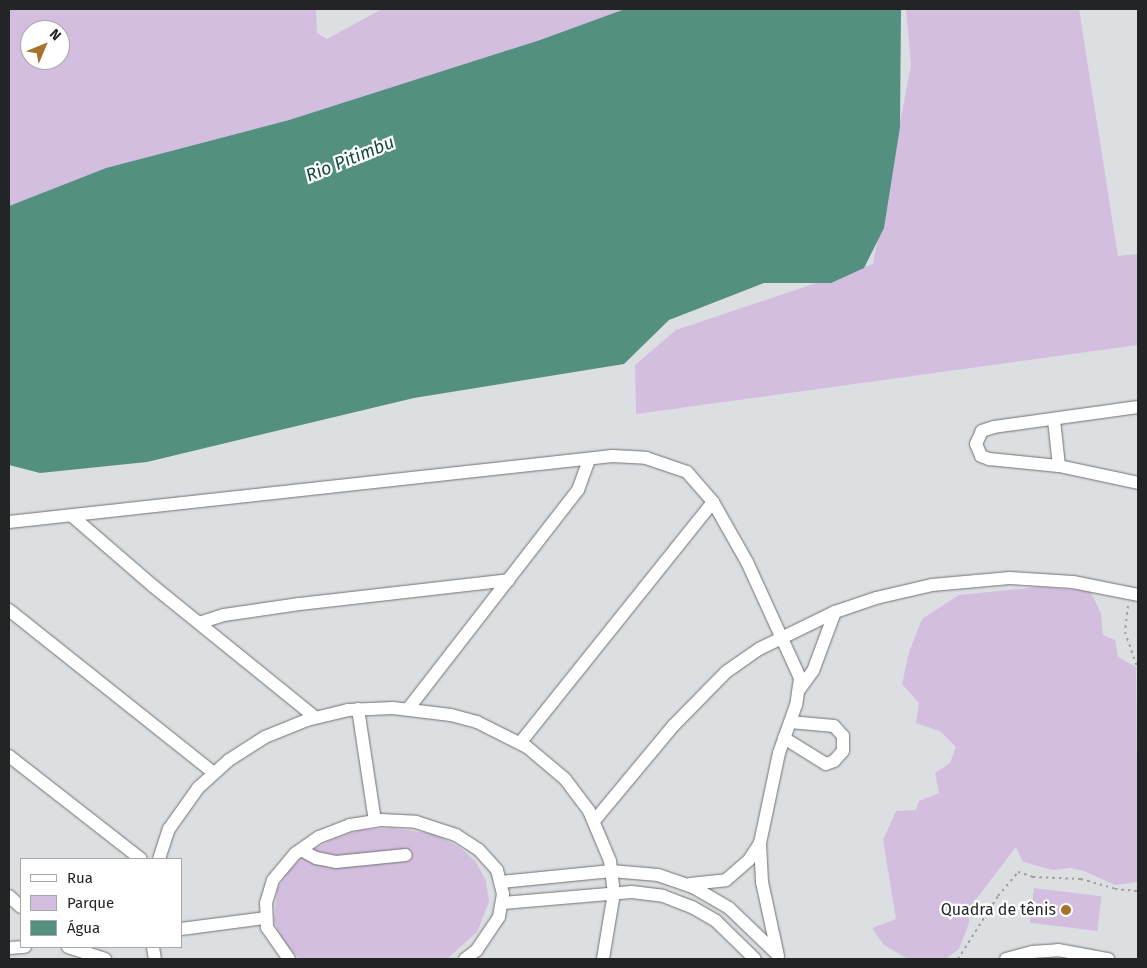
<!DOCTYPE html>
<meta charset="utf-8">
<style>
body{margin:0}
#map{position:relative;width:1147px;height:968px;overflow:hidden;background:#dcdfe2;font-family:"Fira Sans",sans-serif}
div>[style]{position:absolute}
[style*='--x']{left:calc(var(--x)*1px);top:calc(var(--y)*1px);width:calc(var(--w)*1px);rotate:calc(var(--a)*1deg)}
.green>*{inset:0;background:#d3bedf;transform-origin:0 0}
.water>*{inset:0;background:#53907f}
.path>*{height:2px;margin-top:-1px;transform-origin:0;background:repeating-linear-gradient(90deg,#9ea0a2 0 2.5px,transparent 0 6.5px)}
.roads{filter:drop-shadow(0 0 1px #6f7275) drop-shadow(0 0 1px #6f7275)}
.street>*{height:12px;margin:-6px;padding:0 6px;transform-origin:6px;border-radius:6px;background:#fff}
.dots>*{width:14px;height:14px;translate:-50% -50%;box-sizing:border-box;border:2px solid #fff;border-radius:50%}
span{translate:-50% -50%;white-space:nowrap;text-align:center;line-height:1.15;-webkit-text-stroke:4.5px #fff;paint-order:stroke}
.poi-label{font-size:16px;color:#232425}
.right{translate:-100% -50%;text-align:right}
.water-label{font-size:18px;color:#144a3d;font-style:italic}
.frame{position:absolute;inset:0;border:10px solid #232425;pointer-events:none}
.legend{position:absolute;left:20px;top:858px;width:162px;height:90px;box-sizing:border-box;background:#fff;border:1px solid #a7a7a8;margin:0;padding:6px 9px;list-style:none;font-size:15px;color:#232425}
.legend li{display:flex;align-items:center;gap:10px;height:25px}
.legend b{width:25px;border:1px solid #a7a7a8}
.north{position:absolute;left:20px;top:20px;width:50px;height:50px;box-sizing:border-box;background:#fff;border:1px solid #a7a7a8;border-radius:50%;rotate:45deg;font-size:14px;font-weight:700;line-height:20px;text-align:center;color:#232425}
.north::after{content:'';display:block;margin:auto;width:18px;height:22px;background:#a7722b;clip-path:polygon(50% 0,100% 100%,50% 72%,0 100%)}
</style>
<div id="map">
<div class="green">
<i style="clip-path:polygon(evenodd,9px 9px,316px 9px,317px 33px,327px 39px,382px 9px,625px 9px,540px 40px,289px 120px,106px 168px,9px 206px,9px 9px,30px 30px,60px 30px,60px 60px,30px 60px,30px 30px)"></i>
<i style="clip-path:polygon(906px 9px,1079px 9px,1118px 256px,1138px 254px,1138px 345px,636px 414px,635px 365px,676px 330px,873px 264px,911px 65px)"></i>
<i style="clip-path:polygon(1039px 587px,1090px 591px,1101px 613px,1103px 635px,1115px 640px,1118px 657px,1136px 667px,1138px 882px,1115px 885px,1084px 871px,1070px 868px,1053px 870px,1023px 862px,1016px 847px,970px 907px,969px 923px,959px 949px,946px 959px,908px 959px,884px 945px,872px 928px,896px 919px,883px 840px,896px 811px,916px 810px,919px 801px,939px 793px,935px 773px,950px 763px,956px 747px,940px 731px,916px 723px,919px 703px,902px 684px,909px 652px,922px 619px,959px 595px)"></i>
<i style="clip-path:polygon(391px 828px,434px 834px,458px 846px,476px 862px,486px 881px,489px 902px,477px 932px,447px 959px,299px 958px,283px 941px,274px 921px,277px 890px,289px 870px,308px 852px,333px 839px,361px 830px)"></i>
<i style="left:1034px;top:888px;width:68px;height:35px;rotate:7deg"></i>
</div>
<div class="water">
<i style="clip-path:polygon(625px 9px,901px 9px,900px 127px,884px 228px,864px 268px,831px 283px,764px 283px,669px 320px,624px 364px,414px 398px,147px 462px,40px 473px,9px 465px,9px 206px,106px 168px,289px 120px,540px 40px)"></i>
</div>
<div class="path">
<i style="--x:1128;--y:606;--w:26;--a:97"></i>
<i style="--x:1125;--y:632;--w:40;--a:71.1"></i>
<i style="--x:958;--y:959;--w:75;--a:-57.6"></i>
<i style="--x:998;--y:896;--w:31;--a:-50"></i>
<i style="--x:1018;--y:872;--w:16;--a:18"></i>
<i style="--x:1033;--y:877;--w:48;--a:2.4"></i>
<i style="--x:1081;--y:879;--w:35;--a:16"></i>
<i style="--x:1115;--y:889;--w:23;--a:5"></i>
</div>
<div class="roads">
<div class="street">
<i style="--x:1138;--y:407;--w:145;--a:172.1"></i>
<i style="--x:994;--y:427;--w:13;--a:162"></i>
<i style="--x:982;--y:431;--w:14;--a:115"></i>
<i style="--x:976;--y:444;--w:13;--a:67"></i>
<i style="--x:981;--y:456;--w:9;--a:21"></i>
<i style="--x:989;--y:459;--w:70;--a:5.7"></i>
<i style="--x:1059;--y:466;--w:81;--a:12.1"></i>
<i style="--x:1054;--y:420;--w:46;--a:83.8"></i>
<i style="--x:72;--y:516;--w:107;--a:40.8"></i>
<i style="--x:153;--y:586;--w:208;--a:39"></i>
<i style="--x:9;--y:522;--w:607;--a:-6.25"></i>
<i style="--x:612;--y:456;--w:34;--a:3"></i>
<i style="--x:646;--y:458;--w:43;--a:18.9"></i>
<i style="--x:687;--y:472;--w:40;--a:49"></i>
<i style="--x:713;--y:502;--w:69;--a:60.5"></i>
<i style="--x:747;--y:562;--w:128;--a:65.4"></i>
<i style="--x:800;--y:678;--w:27;--a:98"></i>
<i style="--x:796;--y:705;--w:51;--a:109.5"></i>
<i style="--x:779;--y:753;--w:92;--a:101.9"></i>
<i style="--x:760;--y:843;--w:39;--a:87"></i>
<i style="--x:762;--y:882;--w:76;--a:77.8"></i>
<i style="--x:9;--y:610;--w:262;--a:38.5"></i>
<i style="--x:199;--y:623;--w:26;--a:-18"></i>
<i style="--x:224;--y:615;--w:76;--a:-8.3"></i>
<i style="--x:299;--y:604;--w:211;--a:-6.5"></i>
<i style="--x:799;--y:690;--w:24;--a:-54"></i>
<i style="--x:813;--y:671;--w:63;--a:-69.6"></i>
<i style="--x:358;--y:709;--w:113;--a:81.4"></i>
<i style="--x:408;--y:709;--w:277;--a:-52.2"></i>
<i style="--x:578;--y:490;--w:33;--a:-70"></i>
<i style="--x:784;--y:738;--w:49;--a:31.8"></i>
<i style="--x:826;--y:764;--w:9;--a:-21"></i>
<i style="--x:834;--y:761;--w:13;--a:-48"></i>
<i style="--x:843;--y:751;--w:15;--a:-90"></i>
<i style="--x:843;--y:736;--w:13;--a:-132"></i>
<i style="--x:834;--y:726;--w:44;--a:-174.8"></i>
<i style="--x:520;--y:743;--w:309;--a:-51.3"></i>
<i style="--x:9;--y:756;--w:167;--a:38"></i>
<i style="--x:594;--y:821;--w:125;--a:-50.2"></i>
<i style="--x:674;--y:725;--w:74;--a:-45.5"></i>
<i style="--x:726;--y:672;--w:40;--a:-34.9"></i>
<i style="--x:759;--y:649;--w:85;--a:-26"></i>
<i style="--x:835;--y:612;--w:43;--a:-18.9"></i>
<i style="--x:876;--y:598;--w:57;--a:-13.1"></i>
<i style="--x:932;--y:585;--w:78;--a:-5.1"></i>
<i style="--x:1010;--y:578;--w:63;--a:3.6"></i>
<i style="--x:1073;--y:582;--w:66;--a:11.3"></i>
<i style="--x:301;--y:850;--w:17;--a:28"></i>
<i style="--x:316;--y:858;--w:20;--a:11"></i>
<i style="--x:336;--y:862;--w:70;--a:-5.7"></i>
<i style="--x:159;--y:859;--w:32;--a:-72"></i>
<i style="--x:169;--y:829;--w:50;--a:-54.7"></i>
<i style="--x:198;--y:788;--w:42;--a:-42.1"></i>
<i style="--x:229;--y:760;--w:43;--a:-32.6"></i>
<i style="--x:265;--y:737;--w:45;--a:-22"></i>
<i style="--x:307;--y:720;--w:42;--a:-13.7"></i>
<i style="--x:348;--y:710;--w:45;--a:-2.5"></i>
<i style="--x:393;--y:708;--w:58;--a:6.9"></i>
<i style="--x:451;--y:715;--w:27;--a:15"></i>
<i style="--x:477;--y:722;--w:56;--a:26.6"></i>
<i style="--x:527;--y:747;--w:50;--a:40.1"></i>
<i style="--x:565;--y:779;--w:40;--a:53"></i>
<i style="--x:589;--y:811;--w:54;--a:67.2"></i>
<i style="--x:610;--y:861;--w:32;--a:83"></i>
<i style="--x:614;--y:893;--w:67;--a:99.5"></i>
<i style="--x:501;--y:882;--w:111;--a:-5.7"></i>
<i style="--x:611;--y:871;--w:47;--a:4.9"></i>
<i style="--x:658;--y:875;--w:37;--a:19"></i>
<i style="--x:693;--y:887;--w:42;--a:30.3"></i>
<i style="--x:729;--y:908;--w:66;--a:43.8"></i>
<i style="--x:690;--y:884;--w:36;--a:-6"></i>
<i style="--x:726;--y:880;--w:30;--a:-41"></i>
<i style="--x:749;--y:860;--w:20;--a:-57"></i>
<i style="--x:9;--y:896;--w:16;--a:43"></i>
<i style="--x:503;--y:903;--w:129;--a:-4.9"></i>
<i style="--x:632;--y:892;--w:31;--a:7"></i>
<i style="--x:663;--y:896;--w:31;--a:21"></i>
<i style="--x:692;--y:907;--w:28;--a:30"></i>
<i style="--x:716;--y:921;--w:54;--a:44.3"></i>
<i style="--x:181;--y:929;--w:86;--a:-7.4"></i>
<i style="--x:68;--y:947;--w:39;--a:18"></i>
<i style="--x:153;--y:947;--w:12;--a:81"></i>
<i style="--x:9;--y:948;--w:16;--a:-4"></i>
<i style="--x:289;--y:959;--w:39;--a:-125"></i>
<i style="--x:267;--y:927;--w:24;--a:-92"></i>
<i style="--x:266;--y:903;--w:24;--a:-73"></i>
<i style="--x:273;--y:880;--w:35;--a:-50"></i>
<i style="--x:296;--y:853;--w:28;--a:-35"></i>
<i style="--x:319;--y:837;--w:33;--a:-21"></i>
<i style="--x:350;--y:825;--w:31;--a:-9"></i>
<i style="--x:381;--y:820;--w:35;--a:3"></i>
<i style="--x:416;--y:822;--w:42;--a:18"></i>
<i style="--x:456;--y:835;--w:27;--a:33"></i>
<i style="--x:479;--y:850;--w:27;--a:48"></i>
<i style="--x:497;--y:870;--w:25;--a:76"></i>
<i style="--x:503;--y:894;--w:23;--a:100"></i>
<i style="--x:499;--y:917;--w:40;--a:124"></i>
<i style="--x:477;--y:950;--w:15;--a:143"></i>
<i style="--x:1006;--y:959;--w:27;--a:-15"></i>
<i style="--x:1032;--y:952;--w:26;--a:-4"></i>
<i style="--x:1058;--y:950;--w:51;--a:10.2"></i>
</div>
</div>
<div class="dots">
<i style="left:1066px;top:910px;background:#a7722b"></i>
</div>
<div class="poi-label">
<span class="right" style="left:1056px;top:910px">Quadra de tênis</span>
</div>
<div class="water-label">
<span style="left:350px;top:159px;rotate:-22deg">Rio Pitimbu</span>
</div>
<div class="frame"></div>
<ul class="legend">
<li><b style="height:6px;background:#fff"></b>Rua</li>
<li><b style="height:14px;background:#d3bedf"></b>Parque</li>
<li><b style="height:14px;background:#53907f"></b>Água</li>
</ul>
<div class="north">N</div>
</div>
